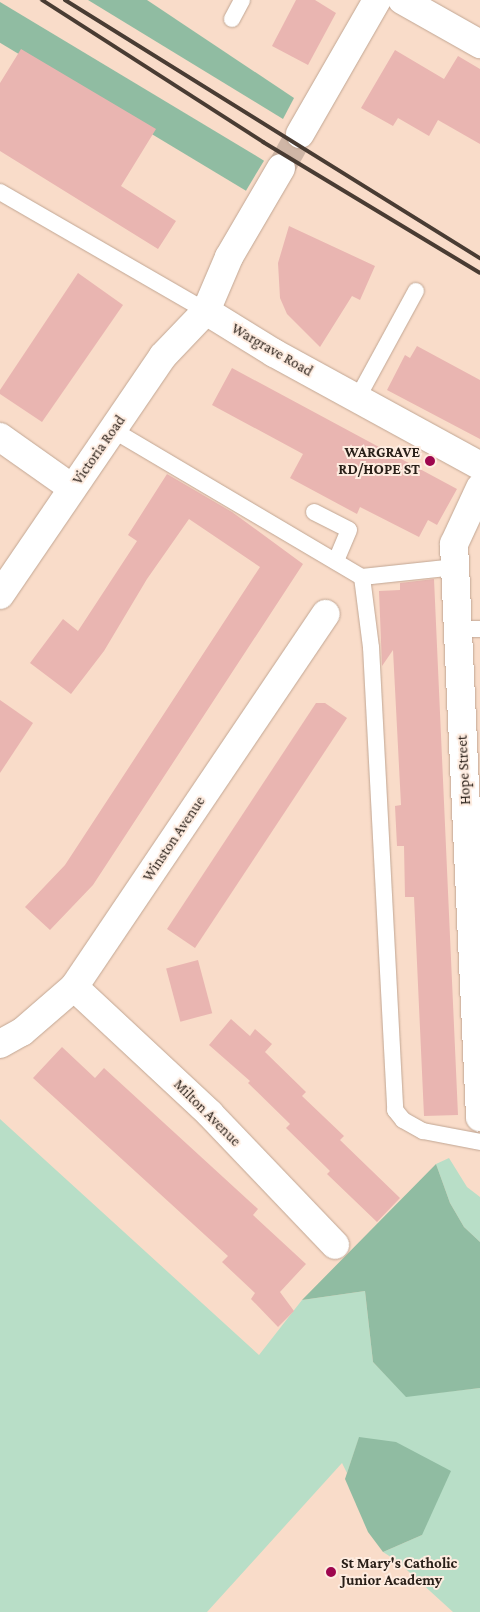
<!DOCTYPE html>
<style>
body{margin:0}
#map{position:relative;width:480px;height:1612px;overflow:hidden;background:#f9dcc9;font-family:"Crimson Pro",serif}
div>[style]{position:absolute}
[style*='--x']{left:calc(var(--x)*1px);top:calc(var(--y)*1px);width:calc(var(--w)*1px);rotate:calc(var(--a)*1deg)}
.green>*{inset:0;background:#b8dec7}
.forest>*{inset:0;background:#90bca2;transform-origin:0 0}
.building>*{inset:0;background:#e9b5b1;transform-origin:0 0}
.secondary-tunnel>*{height:28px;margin-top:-14px;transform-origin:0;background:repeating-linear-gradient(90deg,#cfb6a6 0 28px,transparent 0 42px)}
.roads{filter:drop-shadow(0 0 1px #c1a693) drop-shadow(0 0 1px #c1a693)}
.lane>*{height:16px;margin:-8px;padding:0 8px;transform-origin:8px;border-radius:8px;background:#fff}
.street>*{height:28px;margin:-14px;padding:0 14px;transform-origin:14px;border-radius:14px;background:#fff}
.secondary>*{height:28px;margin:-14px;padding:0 14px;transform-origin:14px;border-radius:14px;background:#fff}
.rail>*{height:4px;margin:-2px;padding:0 2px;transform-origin:2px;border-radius:2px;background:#493c33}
.dots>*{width:14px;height:14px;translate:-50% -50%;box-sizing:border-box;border:2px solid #feece0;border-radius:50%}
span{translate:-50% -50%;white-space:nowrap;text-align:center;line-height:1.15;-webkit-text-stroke:4px #feece0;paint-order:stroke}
.street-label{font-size:15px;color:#291f18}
.poi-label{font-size:15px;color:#291f18;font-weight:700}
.right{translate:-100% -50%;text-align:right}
.left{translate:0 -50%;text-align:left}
</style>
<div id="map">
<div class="green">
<i style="clip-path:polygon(0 1119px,259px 1355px,302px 1300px,365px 1291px,373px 1362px,406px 1396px,480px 1388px,480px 1612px,453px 1612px,397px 1561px,383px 1552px,422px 1535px,359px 1438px,347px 1473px,342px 1463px,207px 1612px,0 1612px)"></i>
<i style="clip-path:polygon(449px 1158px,467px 1187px,480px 1197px,480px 1242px,464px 1227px,450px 1203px,436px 1164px)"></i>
</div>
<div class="forest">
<i style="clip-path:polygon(88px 0,147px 0,294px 98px,283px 119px)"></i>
<i style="left:0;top:2px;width:308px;height:35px;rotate:31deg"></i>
<i style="clip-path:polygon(436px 1164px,450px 1203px,464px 1227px,480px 1242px,480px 1388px,406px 1397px,373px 1362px,365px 1291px,302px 1300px)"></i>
<i style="clip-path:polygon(359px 1437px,396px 1442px,451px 1471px,422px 1535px,383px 1552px,368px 1532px,345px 1479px)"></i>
</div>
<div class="building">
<i style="clip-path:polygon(296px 0,315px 0,336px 13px,308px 65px,272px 46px)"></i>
<i style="clip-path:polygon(21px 49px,156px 129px,121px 186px,176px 221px,158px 249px,0 151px,0 83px)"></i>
<i style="clip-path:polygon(395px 50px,444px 79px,458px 56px,480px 69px,480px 144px,438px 120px,429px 136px,398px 118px,393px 126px,361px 108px)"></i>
<i style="clip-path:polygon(289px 226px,375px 266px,360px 300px,352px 296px,320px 347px,287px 314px,280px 298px,278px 263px)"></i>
<i style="clip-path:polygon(78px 273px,123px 305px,42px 422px,0 394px,0 390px)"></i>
<i style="clip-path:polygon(417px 346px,480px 380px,480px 439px,387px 390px,405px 355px,410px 358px)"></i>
<i style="clip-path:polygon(232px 368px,457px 489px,437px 525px,428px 520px,419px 537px,360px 507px,357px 514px,290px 478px,303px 454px,212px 405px)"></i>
<i style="clip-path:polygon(167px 474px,232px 512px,303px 564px,93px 885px,50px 930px,25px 907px,65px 865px,260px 567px,189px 519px,147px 579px,104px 651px,71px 694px,30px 663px,63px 619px,78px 631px,137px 541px,128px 535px)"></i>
<i style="clip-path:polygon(434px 579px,458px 1115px,424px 1116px,414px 897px,405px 897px,404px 846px,397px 846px,395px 806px,401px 805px,393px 650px,382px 666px,379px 591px,400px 590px,400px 583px)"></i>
<i style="clip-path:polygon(0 700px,33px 723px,0 773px)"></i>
<i style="clip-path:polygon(316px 703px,325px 703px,347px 718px,195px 948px,167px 929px)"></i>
<i style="left:198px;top:960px;width:55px;height:33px;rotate:75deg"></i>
<i style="clip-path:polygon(231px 1019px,250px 1036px,255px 1029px,272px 1044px,265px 1052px,306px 1092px,302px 1096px,344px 1136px,340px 1140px,400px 1198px,377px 1222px,327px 1174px,330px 1171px,286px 1128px,290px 1124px,248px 1083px,250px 1081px,209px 1045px)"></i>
<i style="clip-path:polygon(62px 1047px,95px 1078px,104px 1068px,258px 1209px,253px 1215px,306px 1264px,280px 1292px,294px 1311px,278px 1327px,251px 1299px,255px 1293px,222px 1262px,228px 1256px,33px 1078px)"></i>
</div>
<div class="secondary-tunnel">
<i style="--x:281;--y:168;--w:39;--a:-61"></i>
</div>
<div class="roads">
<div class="lane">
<i style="--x:232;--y:19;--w:21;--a:-62"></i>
<i style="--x:0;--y:192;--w:238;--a:30"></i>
<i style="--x:357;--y:399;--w:123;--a:-61.4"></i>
<i style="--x:113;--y:430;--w:289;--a:30.6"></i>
<i style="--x:362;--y:577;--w:71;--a:82.7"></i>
<i style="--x:371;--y:647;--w:464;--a:87"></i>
<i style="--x:395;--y:1110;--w:13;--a:51"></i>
<i style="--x:403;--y:1120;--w:23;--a:29"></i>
<i style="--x:423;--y:1131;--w:58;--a:10.9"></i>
<i style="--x:314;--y:512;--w:39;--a:27"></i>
<i style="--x:349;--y:530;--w:34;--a:113"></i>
<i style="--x:362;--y:577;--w:94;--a:-6.1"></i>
<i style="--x:458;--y:629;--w:22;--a:0"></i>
</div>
<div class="street">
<i style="--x:402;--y:0;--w:90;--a:29.4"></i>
<i style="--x:0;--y:437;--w:88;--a:35.3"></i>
<i style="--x:480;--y:488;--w:62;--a:114.9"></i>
<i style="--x:454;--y:544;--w:574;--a:87.4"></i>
<i style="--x:74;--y:987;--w:186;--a:43"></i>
<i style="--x:210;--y:1114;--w:181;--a:46.3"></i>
<i style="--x:0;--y:1044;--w:25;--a:-29"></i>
<i style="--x:22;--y:1032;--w:69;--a:-40.9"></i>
<i style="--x:74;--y:987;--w:450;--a:-56"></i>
</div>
<div class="secondary">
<i style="--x:300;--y:134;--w:155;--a:-60.1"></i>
<i style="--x:206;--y:311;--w:80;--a:31.7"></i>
<i style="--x:274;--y:353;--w:235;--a:28.7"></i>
<i style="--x:0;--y:595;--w:289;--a:-55.7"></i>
<i style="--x:163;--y:356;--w:62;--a:-46.3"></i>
<i style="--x:206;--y:311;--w:59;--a:-66.9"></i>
<i style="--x:229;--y:257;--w:103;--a:-59.7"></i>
</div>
</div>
<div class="rail">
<i style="--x:42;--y:0;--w:263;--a:32.7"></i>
<i style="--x:263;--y:142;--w:253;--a:31.1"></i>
<i style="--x:65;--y:0;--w:489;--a:31.9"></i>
</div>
<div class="dots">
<i style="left:430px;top:461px;background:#9e064e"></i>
<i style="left:331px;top:1572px;background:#9e064e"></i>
</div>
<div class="street-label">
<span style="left:272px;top:350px;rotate:30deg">Wargrave Road</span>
<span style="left:99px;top:450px;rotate:-55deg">Victoria Road</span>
<span style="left:464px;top:770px;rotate:-93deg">Hope Street</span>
<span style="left:174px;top:839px;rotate:-56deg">Winston Avenue</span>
<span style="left:207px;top:1113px;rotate:45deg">Milton Avenue</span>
</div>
<div class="poi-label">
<span class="right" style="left:420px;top:461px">WARGRAVE<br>RD/HOPE ST</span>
<span class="left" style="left:341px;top:1572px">St Mary's Catholic<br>Junior Academy</span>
</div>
</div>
